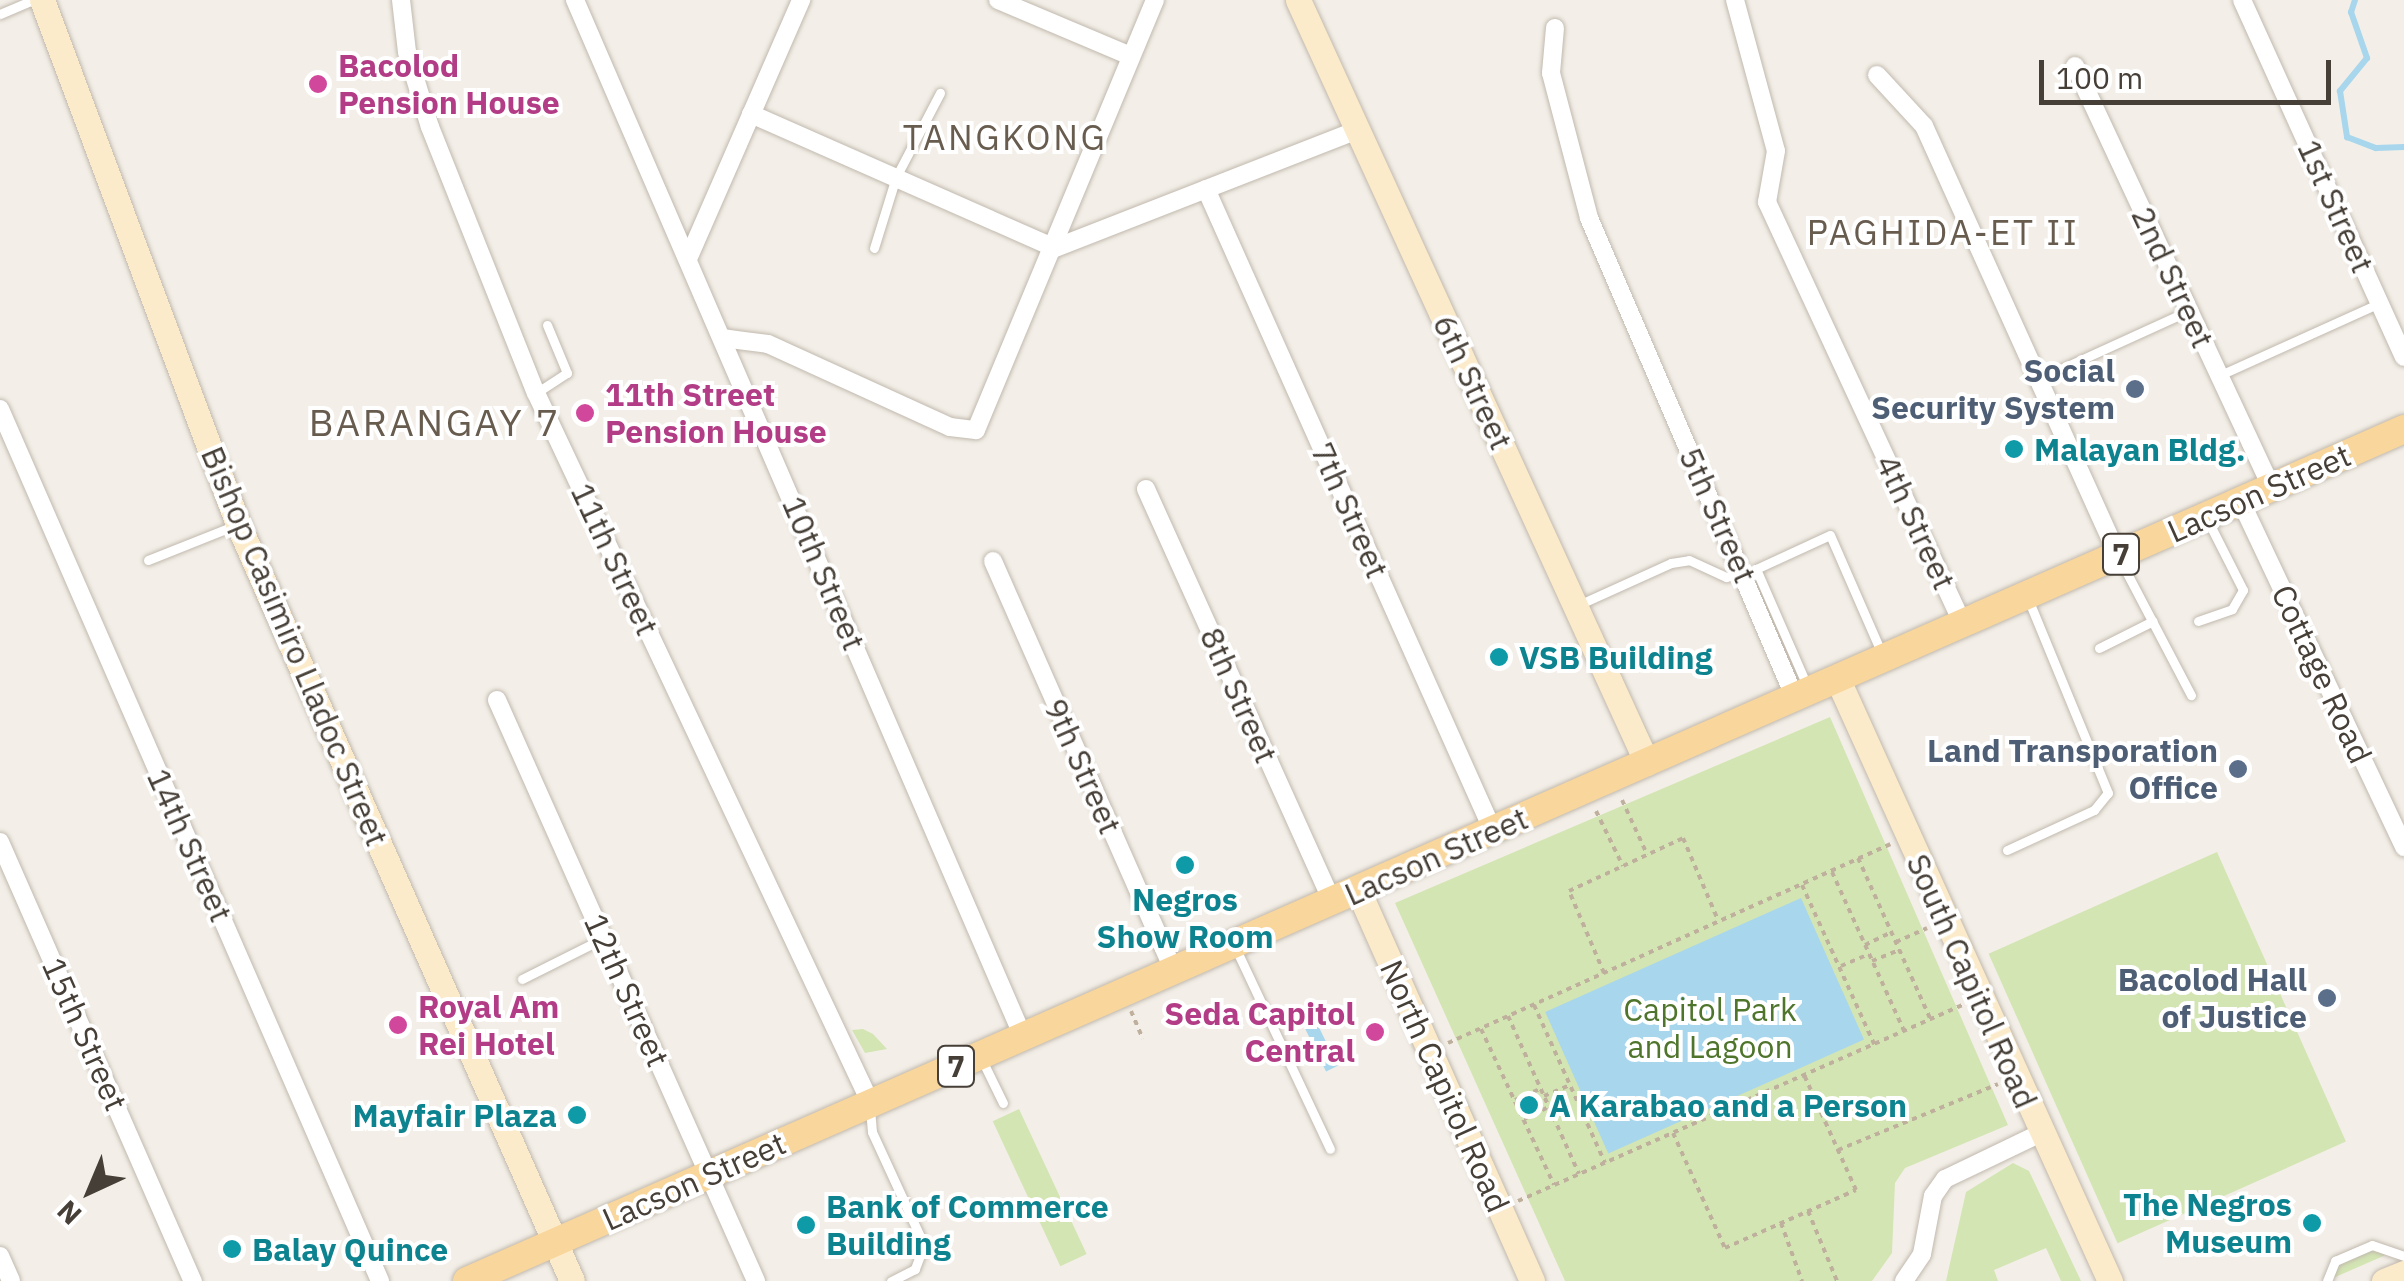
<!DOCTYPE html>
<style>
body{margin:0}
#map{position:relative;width:2404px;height:1281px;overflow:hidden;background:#f3efe8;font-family:"IBM Plex Sans",sans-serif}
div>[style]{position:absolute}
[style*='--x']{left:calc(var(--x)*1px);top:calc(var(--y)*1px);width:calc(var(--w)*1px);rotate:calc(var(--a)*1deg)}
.green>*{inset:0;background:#d3e5b3;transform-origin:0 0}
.water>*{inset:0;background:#a8d6ec;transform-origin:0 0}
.stream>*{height:6px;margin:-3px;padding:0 3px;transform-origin:3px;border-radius:3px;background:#a8d6ec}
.path>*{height:4px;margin-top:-2px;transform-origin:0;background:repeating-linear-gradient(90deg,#bfb09d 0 5px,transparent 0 10px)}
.roads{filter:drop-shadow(0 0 2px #c1b9ae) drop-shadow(0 0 2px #c1b9ae)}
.lane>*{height:9px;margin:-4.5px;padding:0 4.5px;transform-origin:4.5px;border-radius:4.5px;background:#fff}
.street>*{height:18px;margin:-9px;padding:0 9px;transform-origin:9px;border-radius:9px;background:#fff}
.secondary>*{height:25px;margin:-12.5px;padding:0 12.5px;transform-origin:12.5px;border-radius:12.5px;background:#fcebca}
.primary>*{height:28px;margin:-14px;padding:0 14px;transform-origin:14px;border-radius:14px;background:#f9d69c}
.dots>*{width:28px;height:28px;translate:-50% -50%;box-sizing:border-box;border:5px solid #fff;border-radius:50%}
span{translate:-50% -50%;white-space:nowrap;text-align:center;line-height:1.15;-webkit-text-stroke:8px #fff;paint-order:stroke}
.shield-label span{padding:2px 8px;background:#fff;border:2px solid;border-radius:8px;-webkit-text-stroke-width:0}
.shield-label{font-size:30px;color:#463f37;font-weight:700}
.hotel-label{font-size:32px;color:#b23c85;font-weight:700}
.left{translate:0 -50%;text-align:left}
.right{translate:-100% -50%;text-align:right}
.street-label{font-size:32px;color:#463f37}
.service-label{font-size:32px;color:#4e5e75;font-weight:700}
.culture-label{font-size:32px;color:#0d838f;font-weight:700}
.park-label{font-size:32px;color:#4f752d}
.neighbourhood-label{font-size:35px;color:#685c4f;letter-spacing:2.5px}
.quarter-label{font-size:38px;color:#685c4f;letter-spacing:2.5px}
.north{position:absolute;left:40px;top:1141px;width:100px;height:100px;-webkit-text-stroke:8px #fff;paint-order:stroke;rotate:224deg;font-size:28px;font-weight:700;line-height:40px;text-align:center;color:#463f37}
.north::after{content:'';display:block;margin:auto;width:35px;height:45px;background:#463f37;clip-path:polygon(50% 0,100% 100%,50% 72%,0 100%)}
.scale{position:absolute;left:2039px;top:60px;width:292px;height:45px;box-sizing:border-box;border:5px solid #463f37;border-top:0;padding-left:12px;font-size:30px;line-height:35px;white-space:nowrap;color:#463f37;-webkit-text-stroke:8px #fff;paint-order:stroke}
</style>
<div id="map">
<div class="green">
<i style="clip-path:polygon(1830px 717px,2008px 1125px,1905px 1168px,1895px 1183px,1892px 1253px,1872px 1281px,1565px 1281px,1395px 903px)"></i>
<i style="left:2217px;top:852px;width:317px;height:250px;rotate:66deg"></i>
<i style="clip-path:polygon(863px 1029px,873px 1034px,887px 1049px,865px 1053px,852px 1030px)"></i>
<i style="left:1019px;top:1109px;width:160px;height:29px;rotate:65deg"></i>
<i style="clip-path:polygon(2013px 1163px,2029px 1171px,2081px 1281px,2061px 1281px,2046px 1248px,1994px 1270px,1998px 1281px,1946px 1281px,1966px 1192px)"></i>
<i style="clip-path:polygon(2376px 1248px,2388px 1254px,2333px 1278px,2339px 1264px)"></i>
</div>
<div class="water">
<i style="left:1801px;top:898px;width:155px;height:280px;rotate:66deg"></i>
<i style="left:1311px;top:1011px;width:61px;height:13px;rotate:64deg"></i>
</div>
<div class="stream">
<i style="--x:2355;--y:0;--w:13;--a:108"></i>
<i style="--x:2351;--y:12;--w:49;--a:70.8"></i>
<i style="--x:2367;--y:58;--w:43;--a:129.3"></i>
<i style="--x:2340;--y:91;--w:47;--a:81.3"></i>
<i style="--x:2347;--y:137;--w:31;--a:21"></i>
<i style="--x:2376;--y:148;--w:28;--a:-2"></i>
</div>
<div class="path">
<i style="--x:1622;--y:800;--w:60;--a:65.2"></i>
<i style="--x:1596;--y:811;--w:61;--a:63.9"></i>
<i style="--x:1858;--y:858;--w:175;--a:65.8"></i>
<i style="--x:1832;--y:872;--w:175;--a:65.6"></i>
<i style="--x:1802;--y:885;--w:175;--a:65.6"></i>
<i style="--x:1896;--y:942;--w:34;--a:-24"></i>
<i style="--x:1865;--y:945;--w:30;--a:-26"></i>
<i style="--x:1872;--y:961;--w:29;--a:-22"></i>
<i style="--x:1841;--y:966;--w:30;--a:-23"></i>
<i style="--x:1604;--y:973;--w:89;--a:-113.1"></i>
<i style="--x:1569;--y:891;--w:126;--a:-24.9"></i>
<i style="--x:1683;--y:838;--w:89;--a:66.9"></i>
<i style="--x:1534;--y:1005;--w:173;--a:65.8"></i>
<i style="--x:1131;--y:1011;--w:30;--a:67"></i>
<i style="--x:1508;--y:1016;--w:173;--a:65.8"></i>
<i style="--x:1481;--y:1029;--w:172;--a:64.9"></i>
<i style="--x:1448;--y:1043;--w:485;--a:-24.2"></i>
<i style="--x:1544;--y:1096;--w:28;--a:-23"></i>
<i style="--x:1515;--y:1100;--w:27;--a:-24"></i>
<i style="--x:1524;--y:1119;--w:28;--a:-26"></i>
<i style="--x:1673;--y:1133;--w:126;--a:65.7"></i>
<i style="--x:1725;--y:1248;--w:143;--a:-23.9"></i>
<i style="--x:1856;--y:1190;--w:126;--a:-114.3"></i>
<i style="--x:1838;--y:1150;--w:173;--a:-22.4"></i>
<i style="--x:1518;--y:1201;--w:486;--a:-23.8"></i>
<i style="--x:1808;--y:1211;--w:76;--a:67.5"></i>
<i style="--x:1781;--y:1223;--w:62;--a:70.1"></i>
</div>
<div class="roads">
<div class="lane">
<i style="--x:0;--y:14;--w:36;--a:-23"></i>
<i style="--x:874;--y:248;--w:74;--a:-72.8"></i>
<i style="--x:896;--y:177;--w:95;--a:-62.4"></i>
<i style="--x:2218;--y:376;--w:178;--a:-24.3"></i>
<i style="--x:2041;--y:378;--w:162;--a:-24.5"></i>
<i style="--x:536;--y:393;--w:37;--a:-33"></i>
<i style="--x:567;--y:373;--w:52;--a:-112.6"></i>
<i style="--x:2119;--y:558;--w:155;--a:62.3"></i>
<i style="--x:148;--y:560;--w:95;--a:-21.7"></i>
<i style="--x:1576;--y:606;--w:104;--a:-24.4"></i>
<i style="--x:1671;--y:563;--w:18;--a:-9"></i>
<i style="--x:1689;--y:560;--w:41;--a:24.7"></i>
<i style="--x:1726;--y:577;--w:16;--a:-14"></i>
<i style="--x:2198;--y:621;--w:36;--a:-19"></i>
<i style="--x:2232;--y:609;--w:22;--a:-60"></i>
<i style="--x:2243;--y:590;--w:80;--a:-116.9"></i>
<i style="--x:2099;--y:648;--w:60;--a:-26.6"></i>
<i style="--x:1808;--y:688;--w:130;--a:-113.6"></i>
<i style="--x:1756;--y:569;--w:81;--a:-24.7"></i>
<i style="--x:1830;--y:535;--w:128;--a:66.4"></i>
<i style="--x:2007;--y:850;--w:96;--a:-24.7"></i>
<i style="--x:2094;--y:810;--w:22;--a:-51"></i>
<i style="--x:2108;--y:793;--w:213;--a:-112.4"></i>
<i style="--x:1235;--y:947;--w:223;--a:64.8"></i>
<i style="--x:522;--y:979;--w:92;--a:-26.6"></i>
<i style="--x:981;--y:1058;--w:50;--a:63.9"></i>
<i style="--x:870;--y:1109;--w:23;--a:85"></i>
<i style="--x:872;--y:1132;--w:124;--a:65.3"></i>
<i style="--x:924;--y:1245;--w:26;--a:111"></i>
<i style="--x:915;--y:1269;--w:27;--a:153"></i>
<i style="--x:2327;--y:1281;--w:22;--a:-68"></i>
<i style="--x:2335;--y:1261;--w:40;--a:-23.4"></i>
<i style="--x:2372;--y:1245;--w:34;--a:19"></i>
</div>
<div class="street">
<i style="--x:401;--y:0;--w:52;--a:83.4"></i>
<i style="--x:407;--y:52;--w:78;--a:73"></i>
<i style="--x:430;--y:127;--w:286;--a:68.3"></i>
<i style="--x:536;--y:393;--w:786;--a:64.77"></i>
<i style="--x:575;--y:0;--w:1130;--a:66.63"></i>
<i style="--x:998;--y:0;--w:141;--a:22.9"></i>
<i style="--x:1735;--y:0;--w:156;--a:74.8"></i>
<i style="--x:1776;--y:151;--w:52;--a:100"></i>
<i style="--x:1767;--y:202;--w:465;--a:65.1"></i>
<i style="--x:2242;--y:0;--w:392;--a:65.6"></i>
<i style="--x:1555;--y:28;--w:45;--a:95.1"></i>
<i style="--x:1551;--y:73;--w:150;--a:75.3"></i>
<i style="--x:1589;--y:218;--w:522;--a:66.77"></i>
<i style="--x:2075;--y:66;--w:466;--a:65"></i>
<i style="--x:1877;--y:75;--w:69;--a:47.3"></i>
<i style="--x:1924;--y:126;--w:472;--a:65.7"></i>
<i style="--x:751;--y:114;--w:332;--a:23.8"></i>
<i style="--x:1055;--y:248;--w:325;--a:-21.3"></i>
<i style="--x:1206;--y:189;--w:703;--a:65.91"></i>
<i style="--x:688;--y:259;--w:283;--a:-66.4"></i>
<i style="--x:722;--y:338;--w:46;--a:7.4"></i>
<i style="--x:768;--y:344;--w:200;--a:24.5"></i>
<i style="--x:950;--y:427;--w:26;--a:7"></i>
<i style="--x:976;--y:430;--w:466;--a:-67.4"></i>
<i style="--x:0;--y:409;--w:951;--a:66.45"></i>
<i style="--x:1146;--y:489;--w:452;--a:65.7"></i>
<i style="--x:2241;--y:502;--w:382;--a:64.7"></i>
<i style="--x:993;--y:561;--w:448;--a:66.2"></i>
<i style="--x:497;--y:700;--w:636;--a:65.97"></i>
<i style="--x:0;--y:842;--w:480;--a:66.3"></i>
<i style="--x:0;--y:1256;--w:27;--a:66"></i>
<i style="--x:1904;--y:1281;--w:32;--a:-56"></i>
<i style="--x:1922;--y:1254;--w:59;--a:-79.3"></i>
<i style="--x:1933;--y:1196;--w:21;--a:-55"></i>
<i style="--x:1945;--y:1179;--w:106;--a:-25.6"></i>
</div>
<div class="secondary">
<i style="--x:42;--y:0;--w:559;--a:69.49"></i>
<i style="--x:238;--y:524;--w:827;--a:66.19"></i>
<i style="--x:1298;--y:0;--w:839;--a:65.42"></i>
<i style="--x:1838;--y:680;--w:660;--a:65.65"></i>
<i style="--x:1358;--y:890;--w:428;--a:66"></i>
<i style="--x:2384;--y:1281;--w:22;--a:-22"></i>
</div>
<div class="primary">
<i style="--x:467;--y:1281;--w:2116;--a:-23.74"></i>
</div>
</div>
<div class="dots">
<i style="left:318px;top:84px;background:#d1479c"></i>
<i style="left:2135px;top:389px;background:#5c6f8a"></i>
<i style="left:585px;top:413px;background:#d1479c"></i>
<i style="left:2014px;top:449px;background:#0f9aa8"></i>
<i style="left:1499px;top:657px;background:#0f9aa8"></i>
<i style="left:2238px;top:769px;background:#5c6f8a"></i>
<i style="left:1185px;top:865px;background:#0f9aa8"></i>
<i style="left:2327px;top:998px;background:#5c6f8a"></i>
<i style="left:398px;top:1025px;background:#d1479c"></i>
<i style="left:1375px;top:1032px;background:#d1479c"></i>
<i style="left:1529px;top:1105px;background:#0f9aa8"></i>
<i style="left:577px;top:1115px;background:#0f9aa8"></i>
<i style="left:2312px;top:1223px;background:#0f9aa8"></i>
<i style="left:806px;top:1225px;background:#0f9aa8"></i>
<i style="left:232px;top:1249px;background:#0f9aa8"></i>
</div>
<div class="shield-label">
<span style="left:2121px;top:554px">7</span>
<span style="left:956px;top:1066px">7</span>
</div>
<div class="hotel-label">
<span class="left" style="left:338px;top:84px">Bacolod<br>Pension House</span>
<span class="left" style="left:605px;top:413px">11th Street<br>Pension House</span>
<span class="left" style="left:418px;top:1025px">Royal Am<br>Rei Hotel</span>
<span class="right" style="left:1355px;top:1032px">Seda Capitol<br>Central</span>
</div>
<div class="street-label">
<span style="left:2336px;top:206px;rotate:66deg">1st Street</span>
<span style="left:2173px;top:277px;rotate:65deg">2nd Street</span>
<span style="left:1473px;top:382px;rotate:65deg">6th Street</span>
<span style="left:2259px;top:493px;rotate:-24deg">Lacson Street</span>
<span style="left:1350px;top:510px;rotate:66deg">7th Street</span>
<span style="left:1718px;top:515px;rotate:66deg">5th Street</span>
<span style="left:1916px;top:522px;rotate:65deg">4th Street</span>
<span style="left:615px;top:559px;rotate:65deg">11th Street</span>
<span style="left:824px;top:573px;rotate:67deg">10th Street</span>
<span style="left:295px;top:646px;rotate:67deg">Bishop Casimiro Lladoc Street</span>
<span style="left:2322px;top:674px;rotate:65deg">Cottage Road</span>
<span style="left:1239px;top:695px;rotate:66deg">8th Street</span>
<span style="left:1083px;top:766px;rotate:66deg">9th Street</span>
<span style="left:190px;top:845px;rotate:66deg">14th Street</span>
<span style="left:1436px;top:856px;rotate:-24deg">Lacson Street</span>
<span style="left:1972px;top:981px;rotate:66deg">South Capitol Road</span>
<span style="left:627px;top:990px;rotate:66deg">12th Street</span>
<span style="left:85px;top:1034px;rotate:66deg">15th Street</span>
<span style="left:1445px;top:1086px;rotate:66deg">North Capitol Road</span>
<span style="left:694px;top:1181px;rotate:-24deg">Lacson Street</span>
</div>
<div class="service-label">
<span class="right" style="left:2115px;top:389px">Social<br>Security System</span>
<span class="right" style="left:2218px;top:769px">Land Transporation<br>Office</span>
<span class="right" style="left:2307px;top:998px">Bacolod Hall<br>of Justice</span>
</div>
<div class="culture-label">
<span class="left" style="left:2034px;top:449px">Malayan Bldg.</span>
<span class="left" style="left:1519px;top:657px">VSB Building</span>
<span style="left:1185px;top:918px">Negros<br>Show Room</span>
<span class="left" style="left:1549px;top:1105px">A Karabao and a Person</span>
<span class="right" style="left:557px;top:1115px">Mayfair Plaza</span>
<span class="right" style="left:2292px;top:1223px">The Negros<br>Museum</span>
<span class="left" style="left:826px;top:1225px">Bank of Commerce<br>Building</span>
<span class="left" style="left:252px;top:1249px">Balay Quince</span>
</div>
<div class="park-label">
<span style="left:1710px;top:1028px">Capitol Park<br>and Lagoon</span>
</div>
<div class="neighbourhood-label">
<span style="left:1005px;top:137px">TANGKONG</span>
<span style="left:1943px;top:232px">PAGHIDA-ET II</span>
</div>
<div class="quarter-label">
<span style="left:435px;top:422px">BARANGAY 7</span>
</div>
<div class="north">N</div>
<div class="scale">100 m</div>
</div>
